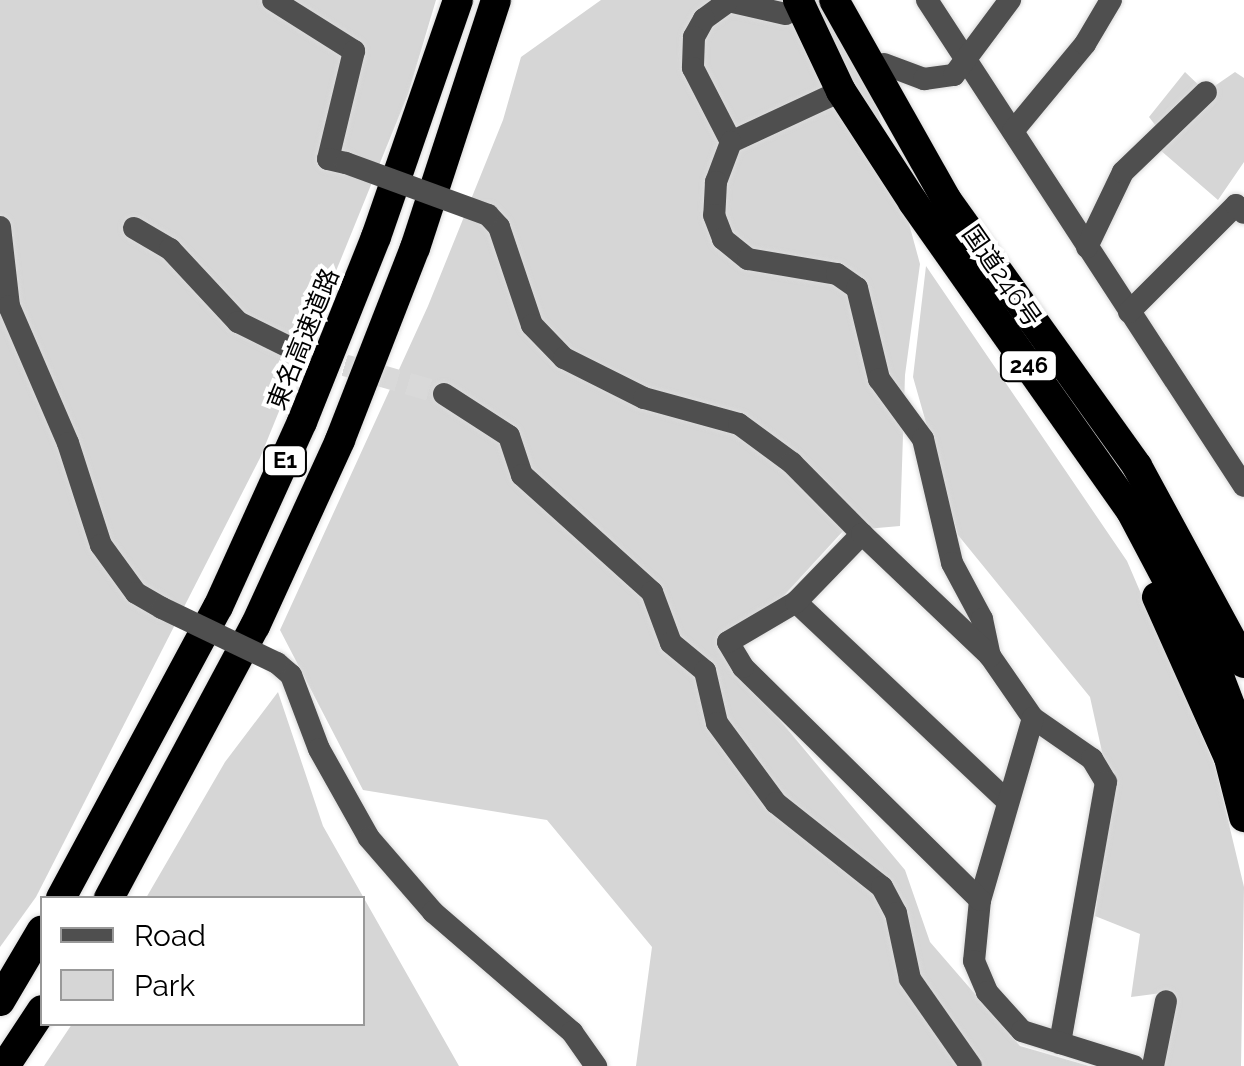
<!DOCTYPE html>
<meta charset="utf-8">
<style>
body{margin:0}
#map{position:relative;width:1244px;height:1066px;overflow:hidden;background:#fff;font-family:Raleway,"Noto Sans JP",sans-serif}
div>[style]{position:absolute}
[style*='--x']{left:calc(var(--x)*1px);top:calc(var(--y)*1px);width:calc(var(--w)*1px);rotate:calc(var(--a)*1deg)}
.green>*{inset:0;background:#d6d6d6}
.minor-tunnel>*{height:22px;margin-top:-11px;transform-origin:0;background:repeating-linear-gradient(90deg,#d9d9d9 0 22px,transparent 0 33px)}
.roads{filter:drop-shadow(0 0 2px #dbdbdb) drop-shadow(0 0 2px #dbdbdb)}
.minor>*{height:22px;margin:-11px;padding:0 11px;transform-origin:11px;border-radius:11px;background:#4f4f4f}
.highway>*{height:30px;margin:-15px;padding:0 15px;transform-origin:15px;border-radius:15px;background:#000}
.minor-bridge>*{height:22px;margin:-11px;padding:0 11px;transform-origin:11px;border-radius:11px;background:#4f4f4f}
span{translate:-50% -50%;white-space:nowrap;text-align:center;line-height:1.15;-webkit-text-stroke:8px #fff;paint-order:stroke}
.shield-label span{padding:2px 8px;background:#fff;border:2px solid;border-radius:8px;-webkit-text-stroke-width:0}
.shield-label{font-size:22px;color:#000;font-weight:700}
.street-label{font-size:25px;color:#000}
.legend{position:absolute;left:40px;top:896px;width:325px;height:130px;box-sizing:border-box;background:#fff;border:2px solid #999;margin:0;padding:12px 18px;list-style:none;font-size:30px;color:#000}
.legend li{display:flex;align-items:center;gap:20px;height:50px}
.legend b{width:50px;border:2px solid #999}
</style>
<div id="map">
<div class="green">
<i style="clip-path:polygon(0 0,436px 0,408px 94px,260px 458px,36px 897px,0 947px)"></i>
<i style="clip-path:polygon(601px 0,848px 0,920px 264px,905px 375px,900px 526px,843px 531px,779px 601px,719px 636px,743px 676px,905px 870px,930px 942px,1020px 1046px,1089px 1066px,636px 1066px,652px 947px,547px 820px,363px 790px,280px 630px,428px 306px,503px 120px,521px 57px)"></i>
<i style="clip-path:polygon(1185px 72px,1206px 92px,1235px 72px,1244px 78px,1244px 162px,1218px 200px,1152px 143px,1159px 130px,1149px 117px)"></i>
<i style="clip-path:polygon(926px 266px,1127px 561px,1215px 766px,1244px 887px,1241px 1066px,1156px 1066px,1162px 993px,1131px 997px,1140px 934px,1095px 916px,1111px 793px,1090px 697px,958px 535px,913px 377px)"></i>
<i style="clip-path:polygon(278px 692px,323px 826px,459px 1066px,44px 1066px,72px 1024px,362px 1024px,362px 898px,146px 898px,225px 762px)"></i>
</div>
<div class="minor-tunnel">
<i style="--x:313;--y:356;--w:136;--a:16.2"></i>
</div>
<div class="roads">
<div class="minor">
<i style="--x:273;--y:0;--w:96;--a:32.2"></i>
<i style="--x:354;--y:51;--w:111;--a:103.5"></i>
<i style="--x:328;--y:159;--w:18;--a:13"></i>
<i style="--x:724;--y:0;--w:63;--a:12.9"></i>
<i style="--x:927;--y:0;--w:580;--a:56.89"></i>
<i style="--x:726;--y:3;--w:27;--a:144"></i>
<i style="--x:704;--y:19;--w:21;--a:119"></i>
<i style="--x:694;--y:37;--w:31;--a:92"></i>
<i style="--x:693;--y:68;--w:83;--a:62.8"></i>
<i style="--x:731;--y:142;--w:121;--a:-24.9"></i>
<i style="--x:884;--y:64;--w:43;--a:20.6"></i>
<i style="--x:924;--y:79;--w:30;--a:-8"></i>
<i style="--x:954;--y:75;--w:94;--a:-53.3"></i>
<i style="--x:1013;--y:131;--w:113;--a:-50.4"></i>
<i style="--x:1085;--y:44;--w:51;--a:-59.4"></i>
<i style="--x:731;--y:142;--w:43;--a:110.6"></i>
<i style="--x:716;--y:182;--w:33;--a:93"></i>
<i style="--x:714;--y:215;--w:26;--a:69"></i>
<i style="--x:723;--y:239;--w:32;--a:39"></i>
<i style="--x:748;--y:259;--w:90;--a:9.6"></i>
<i style="--x:837;--y:274;--w:24;--a:35"></i>
<i style="--x:857;--y:288;--w:94;--a:76.4"></i>
<i style="--x:879;--y:379;--w:74;--a:53.7"></i>
<i style="--x:923;--y:439;--w:127;--a:76.8"></i>
<i style="--x:952;--y:563;--w:64;--a:61.8"></i>
<i style="--x:982;--y:619;--w:38;--a:78"></i>
<i style="--x:990;--y:656;--w:75;--a:55.3"></i>
<i style="--x:1033;--y:718;--w:72;--a:34.8"></i>
<i style="--x:1092;--y:759;--w:27;--a:59"></i>
<i style="--x:1106;--y:782;--w:265;--a:100"></i>
<i style="--x:488;--y:215;--w:16;--a:47"></i>
<i style="--x:499;--y:227;--w:103;--a:71.4"></i>
<i style="--x:532;--y:325;--w:46;--a:45.9"></i>
<i style="--x:564;--y:358;--w:89;--a:26.6"></i>
<i style="--x:644;--y:398;--w:98;--a:15.3"></i>
<i style="--x:739;--y:424;--w:66;--a:36.3"></i>
<i style="--x:792;--y:463;--w:100;--a:45.4"></i>
<i style="--x:0;--y:227;--w:80;--a:83.5"></i>
<i style="--x:9;--y:306;--w:149;--a:66.7"></i>
<i style="--x:68;--y:443;--w:107;--a:72.1"></i>
<i style="--x:101;--y:545;--w:59;--a:53.9"></i>
<i style="--x:136;--y:593;--w:30;--a:30"></i>
<i style="--x:134;--y:228;--w:42;--a:30.3"></i>
<i style="--x:170;--y:249;--w:100;--a:47"></i>
<i style="--x:238;--y:322;--w:68;--a:26.2"></i>
<i style="--x:1087;--y:247;--w:83;--a:-64.4"></i>
<i style="--x:1123;--y:172;--w:115;--a:-43.9"></i>
<i style="--x:1129;--y:312;--w:151;--a:-45"></i>
<i style="--x:1236;--y:205;--w:11;--a:45"></i>
<i style="--x:444;--y:394;--w:77;--a:32.9"></i>
<i style="--x:509;--y:436;--w:41;--a:71.6"></i>
<i style="--x:522;--y:475;--w:175;--a:42"></i>
<i style="--x:652;--y:592;--w:54;--a:69.6"></i>
<i style="--x:671;--y:643;--w:44;--a:39.5"></i>
<i style="--x:705;--y:671;--w:53;--a:77"></i>
<i style="--x:717;--y:723;--w:99;--a:53.6"></i>
<i style="--x:776;--y:803;--w:135;--a:38.4"></i>
<i style="--x:882;--y:887;--w:30;--a:62"></i>
<i style="--x:896;--y:913;--w:67;--a:78"></i>
<i style="--x:910;--y:979;--w:106;--a:55"></i>
<i style="--x:796;--y:602;--w:290;--a:43.3"></i>
<i style="--x:277;--y:663;--w:18;--a:41"></i>
<i style="--x:291;--y:675;--w:79;--a:69.3"></i>
<i style="--x:319;--y:749;--w:102;--a:60.7"></i>
<i style="--x:369;--y:838;--w:98;--a:49.1"></i>
<i style="--x:433;--y:912;--w:184;--a:40.8"></i>
<i style="--x:572;--y:1032;--w:42;--a:54.8"></i>
<i style="--x:1033;--y:718;--w:190;--a:106.2"></i>
<i style="--x:980;--y:900;--w:61;--a:95.6"></i>
<i style="--x:974;--y:961;--w:34;--a:67"></i>
<i style="--x:987;--y:992;--w:52;--a:48.1"></i>
<i style="--x:1022;--y:1031;--w:117;--a:17.4"></i>
<i style="--x:980;--y:900;--w:332;--a:-135.5"></i>
<i style="--x:743;--y:667;--w:29;--a:-121"></i>
<i style="--x:728;--y:642;--w:79;--a:-30.5"></i>
<i style="--x:796;--y:602;--w:95;--a:-45.9"></i>
<i style="--x:862;--y:534;--w:177;--a:43.6"></i>
<i style="--x:1153;--y:1066;--w:66;--a:-78.7"></i>
</div>
<div class="highway">
<i style="--x:798;--y:0;--w:101;--a:64.7"></i>
<i style="--x:841;--y:91;--w:132;--a:57"></i>
<i style="--x:913;--y:202;--w:378;--a:54.8"></i>
<i style="--x:1131;--y:511;--w:190;--a:62.1"></i>
<i style="--x:1220;--y:679;--w:67;--a:69.1"></i>
<i style="--x:834;--y:0;--w:228;--a:60.6"></i>
<i style="--x:946;--y:199;--w:328;--a:54.4"></i>
<i style="--x:1137;--y:466;--w:224;--a:61.5"></i>
<i style="--x:1157;--y:597;--w:176;--a:65.9"></i>
<i style="--x:1229;--y:758;--w:61;--a:75.7"></i>
<i style="--x:61;--y:898;--w:331;--a:-61.7"></i>
<i style="--x:218;--y:607;--w:203;--a:-65.6"></i>
<i style="--x:302;--y:422;--w:199;--a:-68.2"></i>
<i style="--x:376;--y:237;--w:251;--a:-70.9"></i>
<i style="--x:109;--y:898;--w:309;--a:-61.8"></i>
<i style="--x:255;--y:626;--w:205;--a:-65.4"></i>
<i style="--x:340;--y:440;--w:206;--a:-68.7"></i>
<i style="--x:415;--y:248;--w:261;--a:-71.9"></i>
<i style="--x:0;--y:1001;--w:82;--a:-59.4"></i>
<i style="--x:5;--y:1066;--w:67;--a:-56.5"></i>
</div>
</div>
<div class="minor-bridge">
<i style="--x:346;--y:163;--w:151;--a:20.1"></i>
<i style="--x:162;--y:608;--w:127;--a:25.6"></i>
</div>
<div class="shield-label">
<span style="left:1029px;top:366px">246</span>
<span style="left:285px;top:461px">E1</span>
</div>
<div class="street-label">
<span style="left:1002px;top:276px;rotate:55deg">国道246号</span>
<span style="left:303px;top:339px;rotate:-68deg">東名高速道路</span>
</div>
<ul class="legend">
<li><b style="height:12px;background:#4f4f4f"></b>Road</li>
<li><b style="height:28px;background:#d6d6d6"></b>Park</li>
</ul>
</div>
